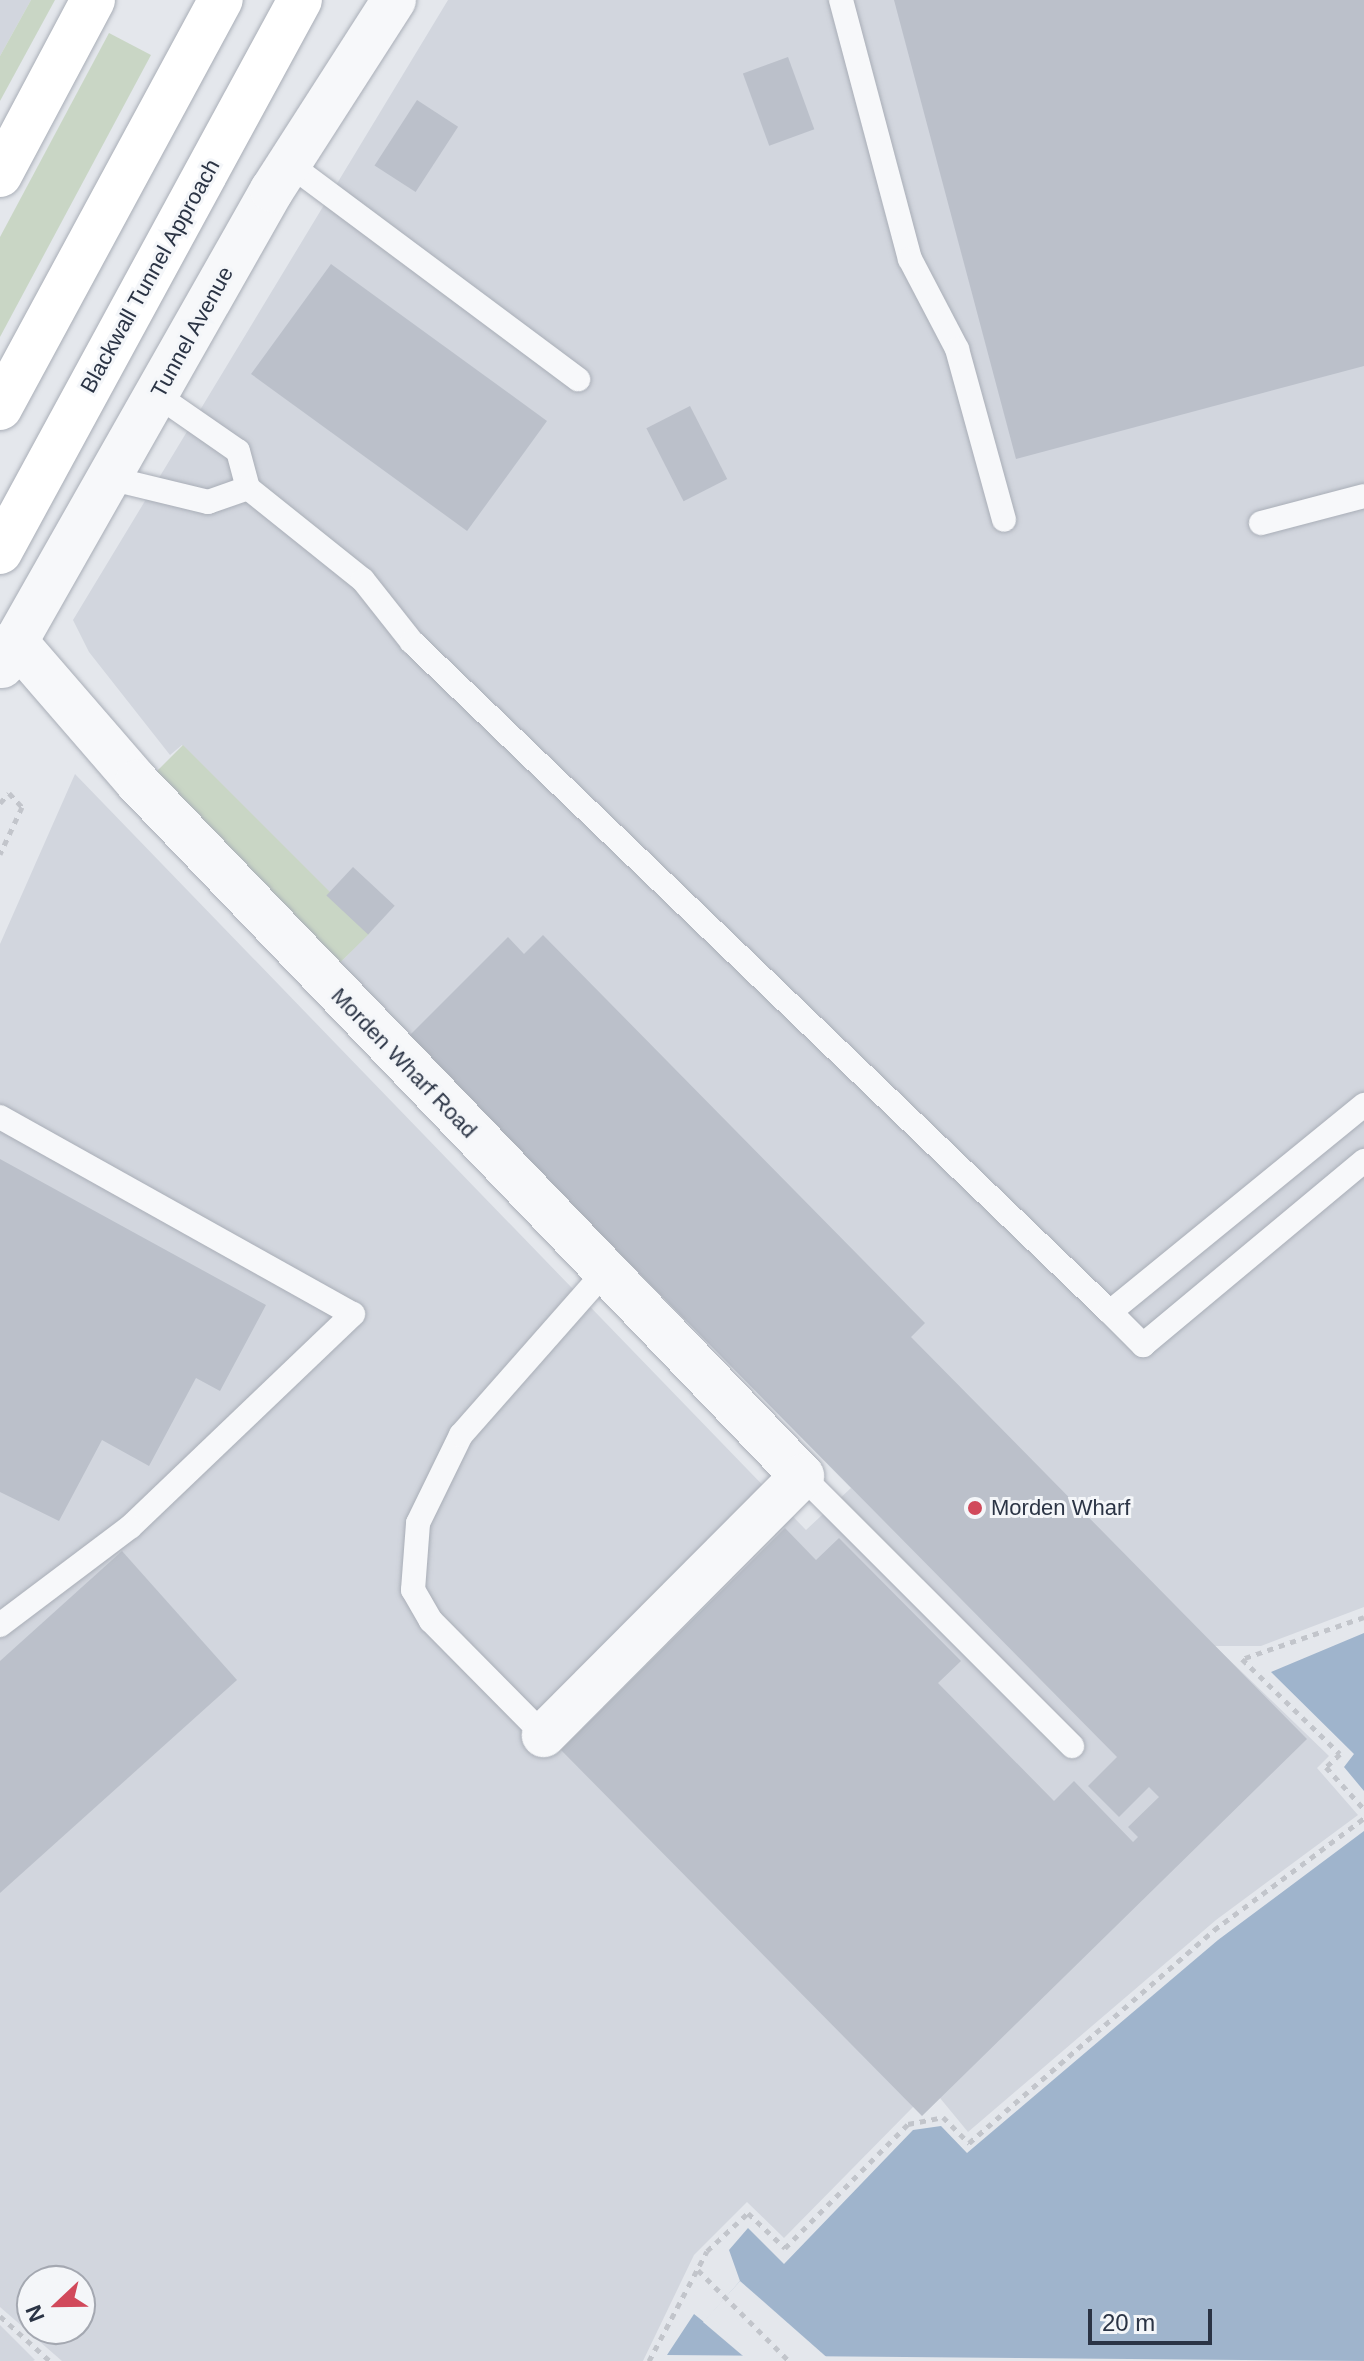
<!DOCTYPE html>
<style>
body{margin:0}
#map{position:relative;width:1364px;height:2361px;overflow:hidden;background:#e4e7ec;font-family:Helvetica,sans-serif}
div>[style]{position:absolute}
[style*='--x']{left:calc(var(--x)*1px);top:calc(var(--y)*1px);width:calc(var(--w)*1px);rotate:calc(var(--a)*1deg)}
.built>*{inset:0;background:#d2d6de}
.green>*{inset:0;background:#c9d6c5;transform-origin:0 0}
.water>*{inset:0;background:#9fb4cc}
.pier>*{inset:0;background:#e4e7ec}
.building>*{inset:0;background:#bbc0ca;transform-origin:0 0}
.path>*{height:5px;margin-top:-2.5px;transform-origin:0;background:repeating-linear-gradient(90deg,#c2c5cb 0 6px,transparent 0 12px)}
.roads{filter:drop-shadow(0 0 2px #a9aeb7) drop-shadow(0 0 2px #a9aeb7)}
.service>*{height:24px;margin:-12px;padding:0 12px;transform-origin:12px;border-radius:12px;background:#f7f8fa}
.minor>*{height:44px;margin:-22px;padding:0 22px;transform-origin:22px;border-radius:22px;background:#f7f8fa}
.trunk>*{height:44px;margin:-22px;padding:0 22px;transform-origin:22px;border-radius:22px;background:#fff}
.dots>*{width:22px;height:22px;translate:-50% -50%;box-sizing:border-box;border:4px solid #f4f6f9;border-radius:50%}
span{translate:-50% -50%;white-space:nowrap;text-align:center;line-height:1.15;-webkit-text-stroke:6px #f4f6f9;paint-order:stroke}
.street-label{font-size:22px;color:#2b3445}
.poi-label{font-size:22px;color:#2b3445}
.left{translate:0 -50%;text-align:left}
.north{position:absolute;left:16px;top:2265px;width:80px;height:80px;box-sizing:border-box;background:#f4f6f9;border:2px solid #a4a8b1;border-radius:50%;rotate:248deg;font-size:22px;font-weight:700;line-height:32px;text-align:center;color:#2b3445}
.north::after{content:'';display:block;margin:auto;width:28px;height:36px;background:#d1495b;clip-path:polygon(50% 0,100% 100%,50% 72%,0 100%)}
.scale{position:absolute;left:1088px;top:2309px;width:124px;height:36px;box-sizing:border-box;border:4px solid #2b3445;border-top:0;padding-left:10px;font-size:24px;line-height:28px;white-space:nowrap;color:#2b3445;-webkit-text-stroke:6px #f4f6f9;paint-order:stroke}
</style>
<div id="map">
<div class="built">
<i style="clip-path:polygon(0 0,31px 0,0 56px)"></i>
<i style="clip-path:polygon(evenodd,448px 0,1364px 0,1364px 1607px,1261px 1646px,1215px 1646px,1329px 1756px,1317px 1768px,1358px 1815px,1216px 1920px,968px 2132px,940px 2098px,913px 2107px,784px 2238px,747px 2202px,694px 2255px,643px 2361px,62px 2361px,0 2307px,0 944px,75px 774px,806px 1530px,851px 1488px,336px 967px,368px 934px,182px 745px,170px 755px,89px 652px,73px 620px,448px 0,32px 2281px,80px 2281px,80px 2329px,32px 2329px,32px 2281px)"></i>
<i style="clip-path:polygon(0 2325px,35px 2360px,33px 2361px,0 2361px)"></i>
</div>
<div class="green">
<i style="clip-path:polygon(31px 0,55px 0,0 101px,0 56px)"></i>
<i style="clip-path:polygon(109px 33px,151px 55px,0 337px,0 237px)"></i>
<i style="left:183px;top:745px;width:265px;height:43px;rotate:45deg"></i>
</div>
<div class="water">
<i style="clip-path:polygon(1364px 1633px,1364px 1791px,1344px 1767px,1354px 1754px,1271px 1672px)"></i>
<i style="clip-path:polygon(1364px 1831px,1364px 2361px,667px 2355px,694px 2314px,704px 2322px,740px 2281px,729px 2250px,748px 2228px,784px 2264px,913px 2130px,941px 2126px,967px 2153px,1218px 1940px)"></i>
</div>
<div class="pier">
<i style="clip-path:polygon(740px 2281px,831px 2361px,749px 2361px,703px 2322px)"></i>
</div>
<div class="building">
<i style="clip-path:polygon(894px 0,1364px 0,1364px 366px,1016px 459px)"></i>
<i style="left:788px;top:57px;width:77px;height:48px;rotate:70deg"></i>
<i style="left:417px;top:100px;width:49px;height:78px;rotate:33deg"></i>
<i style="left:331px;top:264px;width:267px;height:136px;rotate:36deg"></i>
<i style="left:690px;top:406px;width:82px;height:49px;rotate:63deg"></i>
<i style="left:353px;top:867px;width:57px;height:39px;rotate:43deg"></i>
<i style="clip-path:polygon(543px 935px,925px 1323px,911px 1337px,1307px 1739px,922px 2116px,561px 1750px,785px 1528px,816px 1560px,839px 1538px,961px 1661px,938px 1683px,1054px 1801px,1074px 1781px,1133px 1842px,1138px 1837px,1128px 1827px,1159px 1797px,1149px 1787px,1119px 1817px,1088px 1786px,1117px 1757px,407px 1038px,508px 937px,524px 954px)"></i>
<i style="clip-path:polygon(0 1159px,266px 1305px,220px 1391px,196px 1378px,149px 1466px,102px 1440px,59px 1521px,0 1492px)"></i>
<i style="clip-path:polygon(122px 1551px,237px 1680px,0 1893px,0 1661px)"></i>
</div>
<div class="path">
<i style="--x:0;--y:803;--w:13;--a:-48"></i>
<i style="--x:9;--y:793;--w:19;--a:47"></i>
<i style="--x:22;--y:807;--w:52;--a:115.1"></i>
<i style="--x:1364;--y:1617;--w:129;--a:161"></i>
<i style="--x:1242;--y:1659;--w:136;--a:44.1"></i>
<i style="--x:1340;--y:1754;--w:19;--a:137"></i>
<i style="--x:1326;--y:1767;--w:57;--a:47.9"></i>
<i style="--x:698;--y:2270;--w:129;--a:45"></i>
<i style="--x:0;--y:2316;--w:67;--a:42"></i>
<i style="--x:649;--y:2361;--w:124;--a:-62.2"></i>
<i style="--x:707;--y:2251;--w:56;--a:-42.8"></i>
<i style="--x:748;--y:2213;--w:51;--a:43.4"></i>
<i style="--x:785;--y:2248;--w:175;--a:-45.2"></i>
<i style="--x:908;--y:2124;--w:36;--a:-11"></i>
<i style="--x:943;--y:2117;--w:37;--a:45"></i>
<i style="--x:969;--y:2143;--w:325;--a:-41"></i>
<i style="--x:1214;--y:1930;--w:187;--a:-36.7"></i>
</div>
<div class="roads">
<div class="service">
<i style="--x:841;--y:0;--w:268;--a:75.1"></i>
<i style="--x:910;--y:259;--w:102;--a:62.4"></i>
<i style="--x:957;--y:349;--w:177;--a:74.6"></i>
<i style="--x:288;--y:163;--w:362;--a:36.7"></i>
<i style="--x:157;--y:395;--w:98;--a:34.7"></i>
<i style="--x:238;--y:451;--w:38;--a:75"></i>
<i style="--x:248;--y:488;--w:147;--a:38.7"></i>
<i style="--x:363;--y:580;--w:79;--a:51.7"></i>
<i style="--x:412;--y:642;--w:968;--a:43.83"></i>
<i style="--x:1110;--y:1312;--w:328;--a:-39.2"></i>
<i style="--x:109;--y:478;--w:102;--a:13.6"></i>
<i style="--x:208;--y:502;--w:42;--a:-19.3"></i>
<i style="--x:1261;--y:523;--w:106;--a:-14.7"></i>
<i style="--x:0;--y:1117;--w:404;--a:29.2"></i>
<i style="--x:353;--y:1314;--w:308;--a:136.3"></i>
<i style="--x:130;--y:1527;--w:163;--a:143"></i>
<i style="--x:1110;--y:1312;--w:47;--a:45"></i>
<i style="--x:1143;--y:1345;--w:288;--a:-39.8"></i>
<i style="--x:802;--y:1476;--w:382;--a:45"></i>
<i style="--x:544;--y:1735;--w:161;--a:-134.7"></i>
<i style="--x:431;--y:1621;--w:36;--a:-120"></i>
<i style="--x:413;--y:1590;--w:67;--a:-85.7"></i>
<i style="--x:418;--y:1523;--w:98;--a:-64"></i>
<i style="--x:461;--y:1435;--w:216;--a:-48.6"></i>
</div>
<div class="minor">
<i style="--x:15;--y:641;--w:186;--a:49.1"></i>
<i style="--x:137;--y:782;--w:961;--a:46.22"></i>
<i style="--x:802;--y:1476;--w:366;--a:134.9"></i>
<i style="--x:2;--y:666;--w:547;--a:-60.44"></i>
<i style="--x:272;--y:190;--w:226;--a:-57.3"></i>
</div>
<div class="trunk">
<i style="--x:0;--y:175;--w:198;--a:-62"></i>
<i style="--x:0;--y:408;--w:464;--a:-61.6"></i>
<i style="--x:0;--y:552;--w:628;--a:-61.48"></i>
</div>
</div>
<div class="dots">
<i style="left:975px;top:1508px;background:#d1495b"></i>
</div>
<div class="street-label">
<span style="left:150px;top:276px;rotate:-61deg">Blackwall Tunnel Approach</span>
<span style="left:192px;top:332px;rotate:-61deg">Tunnel Avenue</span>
<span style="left:404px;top:1063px;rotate:46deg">Morden Wharf Road</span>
</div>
<div class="poi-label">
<span class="left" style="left:991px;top:1508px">Morden Wharf</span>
</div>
<div class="north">N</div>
<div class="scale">20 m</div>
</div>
